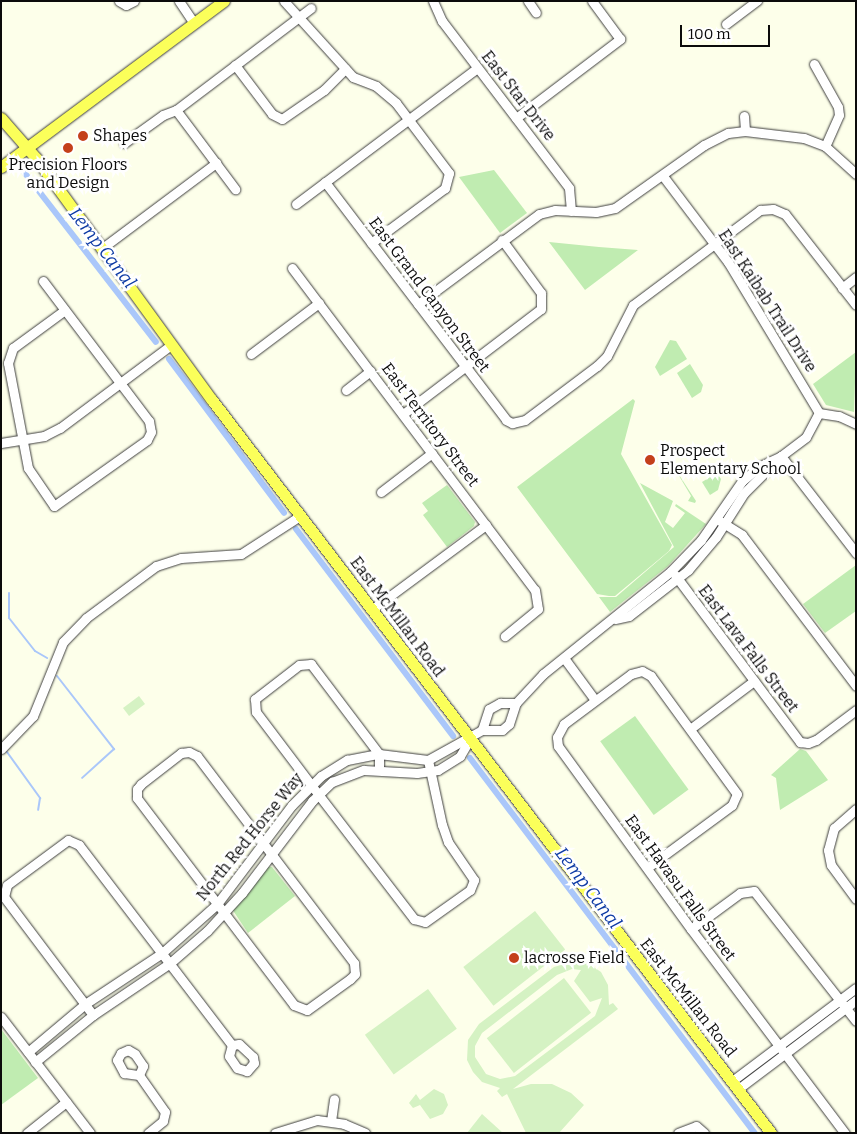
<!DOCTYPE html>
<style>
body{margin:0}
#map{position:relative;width:857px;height:1134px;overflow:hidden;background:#fdffea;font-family:Bitter,serif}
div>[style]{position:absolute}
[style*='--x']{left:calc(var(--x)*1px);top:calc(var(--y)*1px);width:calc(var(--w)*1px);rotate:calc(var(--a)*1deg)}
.green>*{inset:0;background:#c0ecb1;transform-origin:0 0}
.pitch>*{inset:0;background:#d5f2c3;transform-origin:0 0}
.stream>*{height:2px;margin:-1px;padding:0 1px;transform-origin:1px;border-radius:1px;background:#aac7fa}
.canal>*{height:6px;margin:-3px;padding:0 3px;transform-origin:3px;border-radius:3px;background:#aac7fa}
.roads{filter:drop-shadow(0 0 1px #3e3e3e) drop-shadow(0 0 1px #3e3e3e)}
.minor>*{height:9px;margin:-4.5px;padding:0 4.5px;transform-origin:4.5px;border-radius:4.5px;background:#fff}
.major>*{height:11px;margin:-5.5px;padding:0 5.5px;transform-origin:5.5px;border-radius:5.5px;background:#fbff5a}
.dots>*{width:14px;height:14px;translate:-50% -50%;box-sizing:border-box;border:2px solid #fff;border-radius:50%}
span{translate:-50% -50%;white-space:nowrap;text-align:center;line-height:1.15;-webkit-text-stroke:5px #fff;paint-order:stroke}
.street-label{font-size:16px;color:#0b0b0b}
.poi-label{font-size:16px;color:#0b0b0b}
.left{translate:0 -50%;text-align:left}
.water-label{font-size:18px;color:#0d3aa4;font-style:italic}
.frame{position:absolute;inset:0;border:2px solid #0b0b0b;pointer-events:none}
.scale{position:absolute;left:680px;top:25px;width:90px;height:22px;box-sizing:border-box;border:2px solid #0b0b0b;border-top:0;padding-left:6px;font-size:15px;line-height:18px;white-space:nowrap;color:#0b0b0b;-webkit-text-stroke:4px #fff;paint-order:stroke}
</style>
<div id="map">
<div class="green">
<i style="clip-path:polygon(494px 170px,527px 213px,500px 233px,459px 177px)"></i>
<i style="clip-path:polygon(549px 242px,599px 247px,638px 250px,585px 290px)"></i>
<i style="clip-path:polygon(670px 340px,676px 341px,687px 359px,660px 376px,655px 367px)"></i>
<i style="clip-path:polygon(856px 352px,854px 412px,826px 405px,813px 384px)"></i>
<i style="clip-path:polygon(690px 364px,703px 385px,701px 392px,692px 398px,677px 373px)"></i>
<i style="clip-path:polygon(633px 399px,635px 401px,621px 454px,672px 545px,669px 551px,615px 596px,609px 596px,597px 594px,517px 487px)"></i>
<i style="clip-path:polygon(672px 464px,696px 501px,695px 503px,688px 501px,691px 496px,675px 469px,667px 472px,668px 466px)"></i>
<i style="clip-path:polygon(717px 473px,721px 479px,718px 490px,710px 495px,702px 482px)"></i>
<i style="clip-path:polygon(640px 483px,673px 501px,665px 522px,673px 528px,685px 513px,675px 506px,676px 504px,706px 524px,668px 566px,610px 612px,599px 597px,616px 597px,674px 547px)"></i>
<i style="clip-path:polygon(447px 485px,475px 522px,474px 526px,447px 547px,423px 515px,428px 511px,422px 503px)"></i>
<i style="clip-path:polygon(856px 565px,856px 611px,825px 633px,803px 604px)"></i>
<i style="left:635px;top:716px;width:91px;height:43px;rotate:54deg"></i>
<i style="clip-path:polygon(800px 749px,806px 751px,828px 780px,780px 810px,776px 778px,771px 775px)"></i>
<i style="clip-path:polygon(266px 866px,272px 867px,295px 896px,248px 933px,232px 909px)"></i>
<i style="clip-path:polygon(1px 1029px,38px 1078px,1px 1105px)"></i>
</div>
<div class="pitch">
<i style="left:139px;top:696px;width:10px;height:20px;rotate:53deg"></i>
<i style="left:535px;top:911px;width:49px;height:91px;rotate:52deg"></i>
<i style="clip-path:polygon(evenodd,575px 961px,589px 964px,601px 972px,608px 985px,609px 1005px,613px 1003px,618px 1009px,513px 1089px,531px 1084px,552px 1084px,571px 1093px,584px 1105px,559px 1133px,526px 1133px,507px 1094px,502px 1097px,497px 1091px,500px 1088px,482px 1082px,473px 1072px,467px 1060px,468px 1040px,479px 1024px,554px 967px,575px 961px,572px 969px,581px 970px,574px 981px,590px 1002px,602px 998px,595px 1016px,515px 1076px,500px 1079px,486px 1074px,475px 1057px,475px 1046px,482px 1033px,557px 975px,572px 969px)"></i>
<i style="left:564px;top:978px;width:44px;height:98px;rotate:52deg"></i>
<i style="left:428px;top:989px;width:49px;height:78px;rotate:54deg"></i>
<i style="clip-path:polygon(434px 1089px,444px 1094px,448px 1105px,443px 1114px,430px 1119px,420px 1105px,413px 1108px,409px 1103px,416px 1094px,420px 1100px)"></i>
<i style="clip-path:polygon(482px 1114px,503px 1133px,467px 1133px)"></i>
</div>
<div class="stream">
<i style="--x:9;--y:593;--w:25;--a:90"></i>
<i style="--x:9;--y:618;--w:42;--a:51.8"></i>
<i style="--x:35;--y:651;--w:14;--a:30"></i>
<i style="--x:57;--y:676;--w:93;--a:52"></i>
<i style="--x:114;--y:749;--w:43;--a:137.8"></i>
<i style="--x:7;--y:752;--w:57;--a:54.3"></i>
<i style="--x:40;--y:798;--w:12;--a:99"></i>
</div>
<div class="canal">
<i style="--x:24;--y:172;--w:215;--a:52.2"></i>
<i style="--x:169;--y:359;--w:192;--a:53.2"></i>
<i style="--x:296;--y:529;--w:260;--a:52.8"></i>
<i style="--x:470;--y:758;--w:471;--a:52.8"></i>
</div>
<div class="roads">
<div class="minor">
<i style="--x:119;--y:1;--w:8;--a:30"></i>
<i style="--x:126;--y:5;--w:9;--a:-27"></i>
<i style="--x:179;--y:1;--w:27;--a:56"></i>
<i style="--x:284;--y:1;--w:103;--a:47.8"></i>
<i style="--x:353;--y:77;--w:25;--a:21"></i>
<i style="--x:376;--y:86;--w:26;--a:40"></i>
<i style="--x:396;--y:103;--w:88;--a:52.9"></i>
<i style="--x:449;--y:173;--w:16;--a:105"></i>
<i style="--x:445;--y:188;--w:92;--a:143.4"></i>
<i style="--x:433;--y:1;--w:22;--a:66"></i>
<i style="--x:442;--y:21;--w:210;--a:52.7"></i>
<i style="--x:569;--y:188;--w:23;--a:85"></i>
<i style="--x:528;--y:1;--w:14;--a:56"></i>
<i style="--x:726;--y:24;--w:39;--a:-37"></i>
<i style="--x:814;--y:64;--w:49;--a:60.8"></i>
<i style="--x:838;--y:107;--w:8;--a:83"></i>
<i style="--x:839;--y:115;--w:34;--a:114"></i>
<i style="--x:235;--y:65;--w:61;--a:52.9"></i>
<i style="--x:272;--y:114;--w:11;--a:27"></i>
<i style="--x:282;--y:119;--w:51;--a:-34.6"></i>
<i style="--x:324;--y:90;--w:30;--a:-45"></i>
<i style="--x:176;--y:110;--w:99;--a:53.2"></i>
<i style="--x:744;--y:116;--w:15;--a:86"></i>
<i style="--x:516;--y:118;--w:131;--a:-37.2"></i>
<i style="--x:620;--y:39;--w:47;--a:-126.4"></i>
<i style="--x:124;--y:143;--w:48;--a:-35.7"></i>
<i style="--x:163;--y:115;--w:14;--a:-21"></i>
<i style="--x:176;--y:110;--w:169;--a:-37.1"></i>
<i style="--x:663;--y:176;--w:108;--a:52.9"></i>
<i style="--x:728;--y:262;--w:176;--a:58.9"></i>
<i style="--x:325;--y:182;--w:299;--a:52.7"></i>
<i style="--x:506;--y:420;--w:7;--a:27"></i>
<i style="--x:512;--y:423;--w:13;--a:-13"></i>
<i style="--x:525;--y:420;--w:90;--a:-36.9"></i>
<i style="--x:597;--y:366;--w:14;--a:-45"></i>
<i style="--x:607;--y:356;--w:57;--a:-63"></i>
<i style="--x:633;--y:305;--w:159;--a:-36.8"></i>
<i style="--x:760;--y:210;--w:13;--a:-4"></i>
<i style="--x:773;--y:209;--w:13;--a:23"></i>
<i style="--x:785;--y:214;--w:115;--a:52"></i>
<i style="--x:296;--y:204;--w:226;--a:-36.9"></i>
<i style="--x:101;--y:249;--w:144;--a:-36.8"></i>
<i style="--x:292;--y:268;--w:403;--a:53"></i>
<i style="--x:535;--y:590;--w:19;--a:81"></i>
<i style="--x:538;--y:609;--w:43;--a:140.7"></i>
<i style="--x:43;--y:281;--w:176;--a:52.9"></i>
<i style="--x:149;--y:421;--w:11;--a:80"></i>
<i style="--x:151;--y:432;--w:9;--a:117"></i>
<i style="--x:147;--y:440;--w:114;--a:144.6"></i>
<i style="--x:54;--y:506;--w:46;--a:-124.4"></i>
<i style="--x:28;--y:468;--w:107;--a:-100.8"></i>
<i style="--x:8;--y:363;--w:16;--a:-72"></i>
<i style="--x:13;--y:348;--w:64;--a:-36.2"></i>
<i style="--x:842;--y:288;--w:18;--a:-38"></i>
<i style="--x:418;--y:304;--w:151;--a:-36.6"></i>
<i style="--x:539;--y:214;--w:16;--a:-14"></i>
<i style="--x:555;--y:210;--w:41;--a:2.8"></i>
<i style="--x:596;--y:212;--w:19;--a:-12"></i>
<i style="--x:615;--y:208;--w:109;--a:-35.3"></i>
<i style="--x:704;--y:145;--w:27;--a:-27"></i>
<i style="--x:728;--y:133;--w:17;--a:-7"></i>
<i style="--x:745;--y:131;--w:59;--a:6.8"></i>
<i style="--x:804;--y:138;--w:22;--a:21"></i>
<i style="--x:825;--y:146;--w:42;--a:42.1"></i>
<i style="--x:251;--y:354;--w:85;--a:-36.9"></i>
<i style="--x:346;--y:390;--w:31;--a:-38"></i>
<i style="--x:819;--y:413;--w:20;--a:9"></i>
<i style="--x:839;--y:416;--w:19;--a:25"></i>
<i style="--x:403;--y:414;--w:173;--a:-37.3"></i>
<i style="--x:541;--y:309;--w:16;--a:-90"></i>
<i style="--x:541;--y:293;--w:66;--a:-126.3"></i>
<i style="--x:1;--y:443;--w:44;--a:-9.2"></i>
<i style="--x:44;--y:436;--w:18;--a:-27"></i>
<i style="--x:60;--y:428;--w:139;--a:-36.8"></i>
<i style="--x:781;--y:456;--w:123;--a:52.3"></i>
<i style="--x:381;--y:492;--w:64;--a:-37.4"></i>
<i style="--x:720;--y:521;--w:26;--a:32"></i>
<i style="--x:742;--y:535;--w:189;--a:52.9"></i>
<i style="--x:675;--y:575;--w:209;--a:53.2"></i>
<i style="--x:800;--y:742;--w:8;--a:7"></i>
<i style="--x:808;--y:743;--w:9;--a:-21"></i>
<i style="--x:816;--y:740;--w:50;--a:-36.9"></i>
<i style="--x:371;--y:610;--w:143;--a:-36.5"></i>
<i style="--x:615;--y:619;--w:14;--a:-12"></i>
<i style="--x:629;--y:616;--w:75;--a:-37.9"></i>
<i style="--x:688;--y:570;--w:43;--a:-49.7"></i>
<i style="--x:716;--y:537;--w:52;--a:-57.5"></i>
<i style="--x:744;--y:493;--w:52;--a:-45"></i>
<i style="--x:781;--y:456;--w:31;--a:-37"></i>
<i style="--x:806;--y:437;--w:27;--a:-62"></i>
<i style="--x:564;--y:658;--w:52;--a:53.6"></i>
<i style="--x:690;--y:729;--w:80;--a:-36.9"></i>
<i style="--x:482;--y:730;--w:22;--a:-72"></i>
<i style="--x:489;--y:709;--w:13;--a:-29"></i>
<i style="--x:500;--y:703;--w:16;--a:0"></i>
<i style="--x:1;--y:749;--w:46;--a:-45.9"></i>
<i style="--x:33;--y:716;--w:80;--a:-67.9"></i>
<i style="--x:63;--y:642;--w:33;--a:-46"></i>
<i style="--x:86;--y:618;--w:87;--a:-36.6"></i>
<i style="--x:156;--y:566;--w:26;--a:-18"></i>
<i style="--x:181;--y:558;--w:60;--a:-3.8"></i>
<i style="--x:241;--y:554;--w:70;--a:-32.8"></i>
<i style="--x:189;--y:752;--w:9;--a:27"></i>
<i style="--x:197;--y:756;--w:260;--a:52.8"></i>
<i style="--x:354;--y:963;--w:11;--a:85"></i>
<i style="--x:355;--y:974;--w:7;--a:135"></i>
<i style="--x:350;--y:979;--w:53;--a:144.2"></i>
<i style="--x:307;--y:1010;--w:14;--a:-159"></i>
<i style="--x:294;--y:1005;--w:260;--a:-127.2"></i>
<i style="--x:137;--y:798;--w:9;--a:-90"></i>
<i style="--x:137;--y:789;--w:6;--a:-51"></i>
<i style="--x:141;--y:784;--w:51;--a:-37.8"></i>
<i style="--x:181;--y:753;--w:8;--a:-7"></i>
<i style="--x:379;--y:769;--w:15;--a:-90"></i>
<i style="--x:379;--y:754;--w:113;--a:-127.1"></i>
<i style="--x:311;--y:664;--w:12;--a:175"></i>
<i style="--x:299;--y:665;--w:56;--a:142.3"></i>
<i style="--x:255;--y:699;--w:13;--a:86"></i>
<i style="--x:256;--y:712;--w:103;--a:52.9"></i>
<i style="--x:318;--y:794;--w:158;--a:52.5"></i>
<i style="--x:414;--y:919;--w:11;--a:15"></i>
<i style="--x:425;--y:922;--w:55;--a:-35.4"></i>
<i style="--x:470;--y:890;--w:11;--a:-68"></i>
<i style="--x:474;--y:880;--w:46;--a:-124.4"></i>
<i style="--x:448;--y:842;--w:18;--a:-109"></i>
<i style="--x:442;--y:825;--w:66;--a:-102.2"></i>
<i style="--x:856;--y:809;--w:29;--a:139"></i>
<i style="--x:834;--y:828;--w:23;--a:105"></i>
<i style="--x:828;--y:850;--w:15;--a:79"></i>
<i style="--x:831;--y:865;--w:42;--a:53.7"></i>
<i style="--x:648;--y:867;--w:104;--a:-36.4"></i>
<i style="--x:732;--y:805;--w:12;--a:-66"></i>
<i style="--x:737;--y:794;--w:146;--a:-126.1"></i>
<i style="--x:651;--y:676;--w:10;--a:-151"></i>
<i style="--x:642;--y:671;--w:11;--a:165"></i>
<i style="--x:631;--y:674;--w:84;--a:143.3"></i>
<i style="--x:564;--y:724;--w:15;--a:118"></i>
<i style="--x:557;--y:737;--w:9;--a:84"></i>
<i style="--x:558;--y:746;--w:226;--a:54"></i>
<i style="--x:691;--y:929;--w:256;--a:53"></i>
<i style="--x:691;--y:929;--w:61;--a:-36.3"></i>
<i style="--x:740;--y:893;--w:14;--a:-8"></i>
<i style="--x:754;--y:891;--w:165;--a:51.9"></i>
<i style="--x:93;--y:1015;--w:148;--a:-127"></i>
<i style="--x:4;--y:897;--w:12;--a:-76"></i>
<i style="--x:7;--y:885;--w:76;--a:-36.4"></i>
<i style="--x:68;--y:840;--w:12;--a:24"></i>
<i style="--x:79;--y:845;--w:252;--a:52.6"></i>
<i style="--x:1;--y:1017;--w:146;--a:52.5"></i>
<i style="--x:239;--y:1044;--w:19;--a:43"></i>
<i style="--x:253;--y:1057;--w:6;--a:81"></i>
<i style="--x:254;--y:1063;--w:11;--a:131"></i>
<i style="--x:247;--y:1071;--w:10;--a:-163"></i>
<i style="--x:237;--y:1068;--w:14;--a:-124"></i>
<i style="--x:229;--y:1056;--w:11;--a:-75"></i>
<i style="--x:232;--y:1045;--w:7;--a:-8"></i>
<i style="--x:28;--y:1052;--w:75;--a:-40.1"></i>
<i style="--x:85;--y:1004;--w:92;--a:-33.5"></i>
<i style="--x:162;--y:953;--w:74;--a:-41.7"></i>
<i style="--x:217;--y:904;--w:124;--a:-52.9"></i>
<i style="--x:292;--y:805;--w:41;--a:-45"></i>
<i style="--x:321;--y:776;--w:31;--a:-32"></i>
<i style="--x:347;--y:760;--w:33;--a:-11"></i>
<i style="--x:379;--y:754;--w:49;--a:7"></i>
<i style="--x:428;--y:760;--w:62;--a:-29.1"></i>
<i style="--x:482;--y:730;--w:20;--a:0"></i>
<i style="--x:502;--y:730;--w:9;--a:-41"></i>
<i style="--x:509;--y:724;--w:22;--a:-72"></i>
<i style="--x:516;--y:703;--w:40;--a:-47"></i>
<i style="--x:543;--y:674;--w:164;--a:-38.8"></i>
<i style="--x:671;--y:571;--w:43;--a:-45.9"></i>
<i style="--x:701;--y:540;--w:72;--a:-55.2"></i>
<i style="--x:742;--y:481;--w:23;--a:-40"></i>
<i style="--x:760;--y:466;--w:23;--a:-25"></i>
<i style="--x:35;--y:1062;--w:75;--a:-39"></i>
<i style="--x:93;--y:1015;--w:93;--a:-34"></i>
<i style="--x:170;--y:963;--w:49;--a:-40.9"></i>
<i style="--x:207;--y:931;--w:52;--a:-47.4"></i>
<i style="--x:242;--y:893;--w:116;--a:-52.7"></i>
<i style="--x:312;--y:801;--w:28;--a:-44"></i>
<i style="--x:332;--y:782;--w:34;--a:-21"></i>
<i style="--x:364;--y:770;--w:53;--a:3.2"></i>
<i style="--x:417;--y:773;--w:21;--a:-8"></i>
<i style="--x:438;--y:770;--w:26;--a:-32"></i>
<i style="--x:460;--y:756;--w:20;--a:-60"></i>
<i style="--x:139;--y:1075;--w:10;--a:-66"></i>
<i style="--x:143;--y:1066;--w:14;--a:-124"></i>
<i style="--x:135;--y:1054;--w:8;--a:-150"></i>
<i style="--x:128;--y:1050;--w:8;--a:157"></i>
<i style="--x:121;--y:1053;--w:8;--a:120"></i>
<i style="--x:117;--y:1060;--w:15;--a:62"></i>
<i style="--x:124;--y:1073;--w:15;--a:8"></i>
<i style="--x:139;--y:1075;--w:45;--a:54.9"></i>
<i style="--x:165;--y:1112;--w:9;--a:103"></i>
<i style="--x:163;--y:1121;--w:19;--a:141"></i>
<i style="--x:732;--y:1081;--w:155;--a:-36.9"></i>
<i style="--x:738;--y:1089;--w:148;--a:-37"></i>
<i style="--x:331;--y:1121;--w:22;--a:-82"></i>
<i style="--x:27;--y:1133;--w:50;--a:-38.5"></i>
<i style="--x:275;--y:1133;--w:44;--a:-17.2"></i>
<i style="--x:317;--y:1120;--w:27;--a:8"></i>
<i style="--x:344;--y:1124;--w:23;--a:23"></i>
<i style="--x:678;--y:1133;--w:19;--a:-21"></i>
<i style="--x:696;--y:1126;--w:11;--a:41"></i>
</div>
<div class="major">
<i style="--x:1;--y:118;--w:53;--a:48.8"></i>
<i style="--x:36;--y:158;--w:299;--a:54"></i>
<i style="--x:212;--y:400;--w:922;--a:52.67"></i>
<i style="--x:1;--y:167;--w:278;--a:-36.7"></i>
</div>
</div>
<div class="dots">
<i style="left:83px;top:136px;background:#c4401b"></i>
<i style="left:68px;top:148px;background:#c4401b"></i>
<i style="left:650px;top:460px;background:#c4401b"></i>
<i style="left:514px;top:958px;background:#c4401b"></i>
</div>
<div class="street-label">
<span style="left:518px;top:96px;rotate:52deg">East Star Drive</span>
<span style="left:429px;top:295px;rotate:53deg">East Grand Canyon Street</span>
<span style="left:767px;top:301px;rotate:57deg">East Kaibab Trail Drive</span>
<span style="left:430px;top:425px;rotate:53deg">East Territory Street</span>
<span style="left:397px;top:617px;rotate:53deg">East McMillan Road</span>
<span style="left:748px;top:649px;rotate:53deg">East Lava Falls Street</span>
<span style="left:250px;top:837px;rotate:-51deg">North Red Horse Way</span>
<span style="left:680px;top:888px;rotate:54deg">East Havasu Falls Street</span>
<span style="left:688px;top:998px;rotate:52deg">East McMillan Road</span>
</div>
<div class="poi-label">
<span class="left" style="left:93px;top:136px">Shapes</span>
<span style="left:68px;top:174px">Precision Floors<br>and Design</span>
<span class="left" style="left:660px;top:460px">Prospect<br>Elementary School</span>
<span class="left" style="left:524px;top:958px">lacrosse Field</span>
</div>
<div class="water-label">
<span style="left:102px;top:248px;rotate:52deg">Lemp Canal</span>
<span style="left:588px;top:888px;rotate:53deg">Lemp Canal</span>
</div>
<div class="frame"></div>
<div class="scale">100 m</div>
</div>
